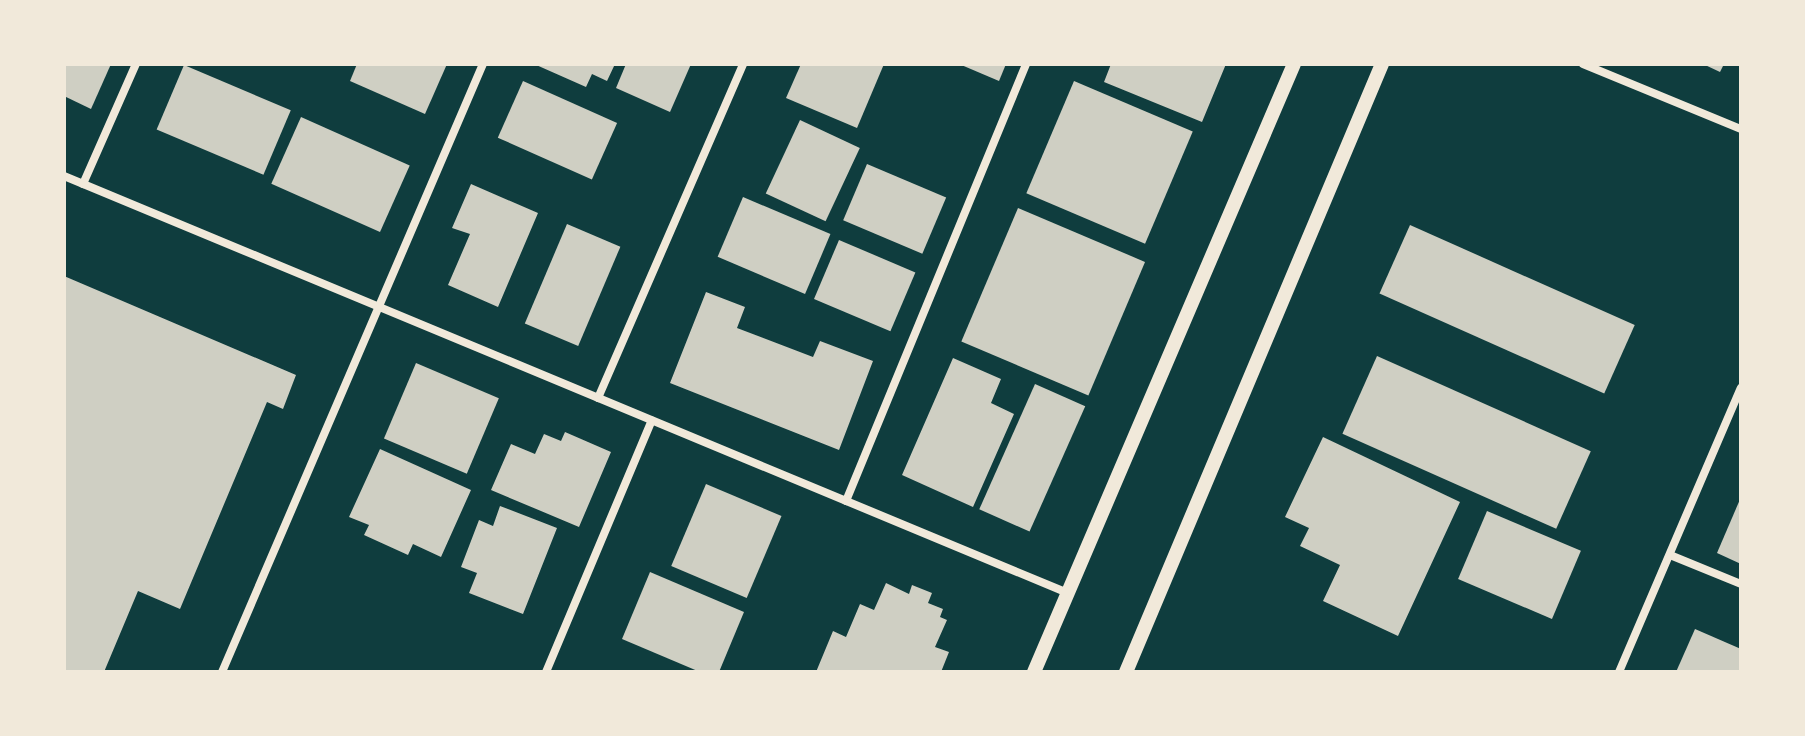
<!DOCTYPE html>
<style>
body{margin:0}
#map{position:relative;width:1805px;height:736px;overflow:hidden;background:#0f3d3e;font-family:"Zilla Slab",serif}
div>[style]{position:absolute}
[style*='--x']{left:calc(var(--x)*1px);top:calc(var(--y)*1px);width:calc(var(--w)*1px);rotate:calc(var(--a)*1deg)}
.building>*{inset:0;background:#cfcfc3;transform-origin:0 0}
.minor>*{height:8px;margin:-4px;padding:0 4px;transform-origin:4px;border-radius:4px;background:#f1e9da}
.tertiary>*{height:14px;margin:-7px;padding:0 7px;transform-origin:7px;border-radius:7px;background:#f1e9da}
span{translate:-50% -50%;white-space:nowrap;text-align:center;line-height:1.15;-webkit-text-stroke:6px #f1e9da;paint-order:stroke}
.frame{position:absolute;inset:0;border:66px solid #f1e9da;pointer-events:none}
</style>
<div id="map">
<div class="building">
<i style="clip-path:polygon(64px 64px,111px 64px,91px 109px,64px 96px)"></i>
<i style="clip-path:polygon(357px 64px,447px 64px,425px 114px,350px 81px)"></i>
<i style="clip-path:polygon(534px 64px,615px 64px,607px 81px,592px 74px,586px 87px)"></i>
<i style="clip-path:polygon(626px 64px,691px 64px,670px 112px,616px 88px)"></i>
<i style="clip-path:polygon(801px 64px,884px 64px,857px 128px,786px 98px)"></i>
<i style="clip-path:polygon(959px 64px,1006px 64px,999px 81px)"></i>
<i style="clip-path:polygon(1111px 64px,1145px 66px,1226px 64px,1202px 122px,1104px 82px)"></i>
<i style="clip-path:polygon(1703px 64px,1724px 64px,1720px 72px)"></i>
<i style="left:184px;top:65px;width:116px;height:70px;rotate:23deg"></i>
<i style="left:523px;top:81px;width:103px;height:62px;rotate:24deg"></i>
<i style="left:1074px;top:81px;width:129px;height:122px;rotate:23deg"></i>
<i style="left:301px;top:117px;width:119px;height:73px;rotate:24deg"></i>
<i style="left:800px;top:120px;width:66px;height:81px;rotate:25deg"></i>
<i style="left:867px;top:164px;width:86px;height:61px;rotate:23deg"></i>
<i style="clip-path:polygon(471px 184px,538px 213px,498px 307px,448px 285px,470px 234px,452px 228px)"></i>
<i style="left:743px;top:197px;width:95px;height:65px;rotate:23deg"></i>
<i style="left:1018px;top:208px;width:138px;height:145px;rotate:23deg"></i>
<i style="left:567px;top:224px;width:58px;height:108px;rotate:23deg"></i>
<i style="left:1410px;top:225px;width:246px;height:75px;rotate:24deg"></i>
<i style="left:839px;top:240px;width:83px;height:64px;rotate:23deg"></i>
<i style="clip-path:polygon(64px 276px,296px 375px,283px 409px,267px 402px,180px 609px,138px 591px,104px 672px,64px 672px)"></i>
<i style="clip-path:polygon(706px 292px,745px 307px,737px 328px,813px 357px,820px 341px,873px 361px,839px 450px,670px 383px)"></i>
<i style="left:1377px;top:356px;width:234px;height:85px;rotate:24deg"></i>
<i style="clip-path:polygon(953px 358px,1001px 379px,991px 403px,1014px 414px,973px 507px,902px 475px)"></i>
<i style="left:416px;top:363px;width:90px;height:82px;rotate:23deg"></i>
<i style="left:1035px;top:384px;width:55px;height:137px;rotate:24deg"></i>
<i style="clip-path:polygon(565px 432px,611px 452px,579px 527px,491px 490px,511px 444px,535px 454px,544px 434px,561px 441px)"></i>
<i style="clip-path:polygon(1323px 437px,1460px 502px,1398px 636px,1323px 601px,1340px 565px,1300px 546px,1309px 528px,1285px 517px)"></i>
<i style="clip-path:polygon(380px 449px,471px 490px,441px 557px,413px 544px,408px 555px,364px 535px,369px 525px,349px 517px)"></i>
<i style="left:706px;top:484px;width:82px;height:89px;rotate:23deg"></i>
<i style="clip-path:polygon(1741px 497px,1741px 564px,1717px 553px)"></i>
<i style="clip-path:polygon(500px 506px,557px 528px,523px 614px,469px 593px,477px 573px,461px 567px,479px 520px,493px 526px)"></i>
<i style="left:1487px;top:511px;width:102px;height:74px;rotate:23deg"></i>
<i style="clip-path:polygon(650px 572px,744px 612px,719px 672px,700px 672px,622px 639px)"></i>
<i style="clip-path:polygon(886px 583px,909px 594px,912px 585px,932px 593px,928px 603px,943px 609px,940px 617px,947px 620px,935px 647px,949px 652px,941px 672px,816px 672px,833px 631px,846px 637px,860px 604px,874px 610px)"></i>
<i style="clip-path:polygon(1695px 629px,1741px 649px,1741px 672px,1676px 672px)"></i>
</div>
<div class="minor">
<i style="--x:1583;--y:64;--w:171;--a:22.4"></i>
<i style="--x:64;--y:176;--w:1087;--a:22.56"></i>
<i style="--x:83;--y:184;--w:131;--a:-66.2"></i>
<i style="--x:598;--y:398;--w:364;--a:-66.5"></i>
<i style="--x:846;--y:501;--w:473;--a:-67.6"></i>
<i style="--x:1670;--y:555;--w:77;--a:22.2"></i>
<i style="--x:222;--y:672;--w:662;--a:-66.77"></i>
<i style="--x:546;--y:672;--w:273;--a:-67.2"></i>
<i style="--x:1619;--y:672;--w:309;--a:-66.8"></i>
</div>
<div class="tertiary">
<i style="--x:1034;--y:672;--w:661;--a:-66.85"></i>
<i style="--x:1126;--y:672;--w:660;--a:-67.17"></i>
</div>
<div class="frame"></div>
</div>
